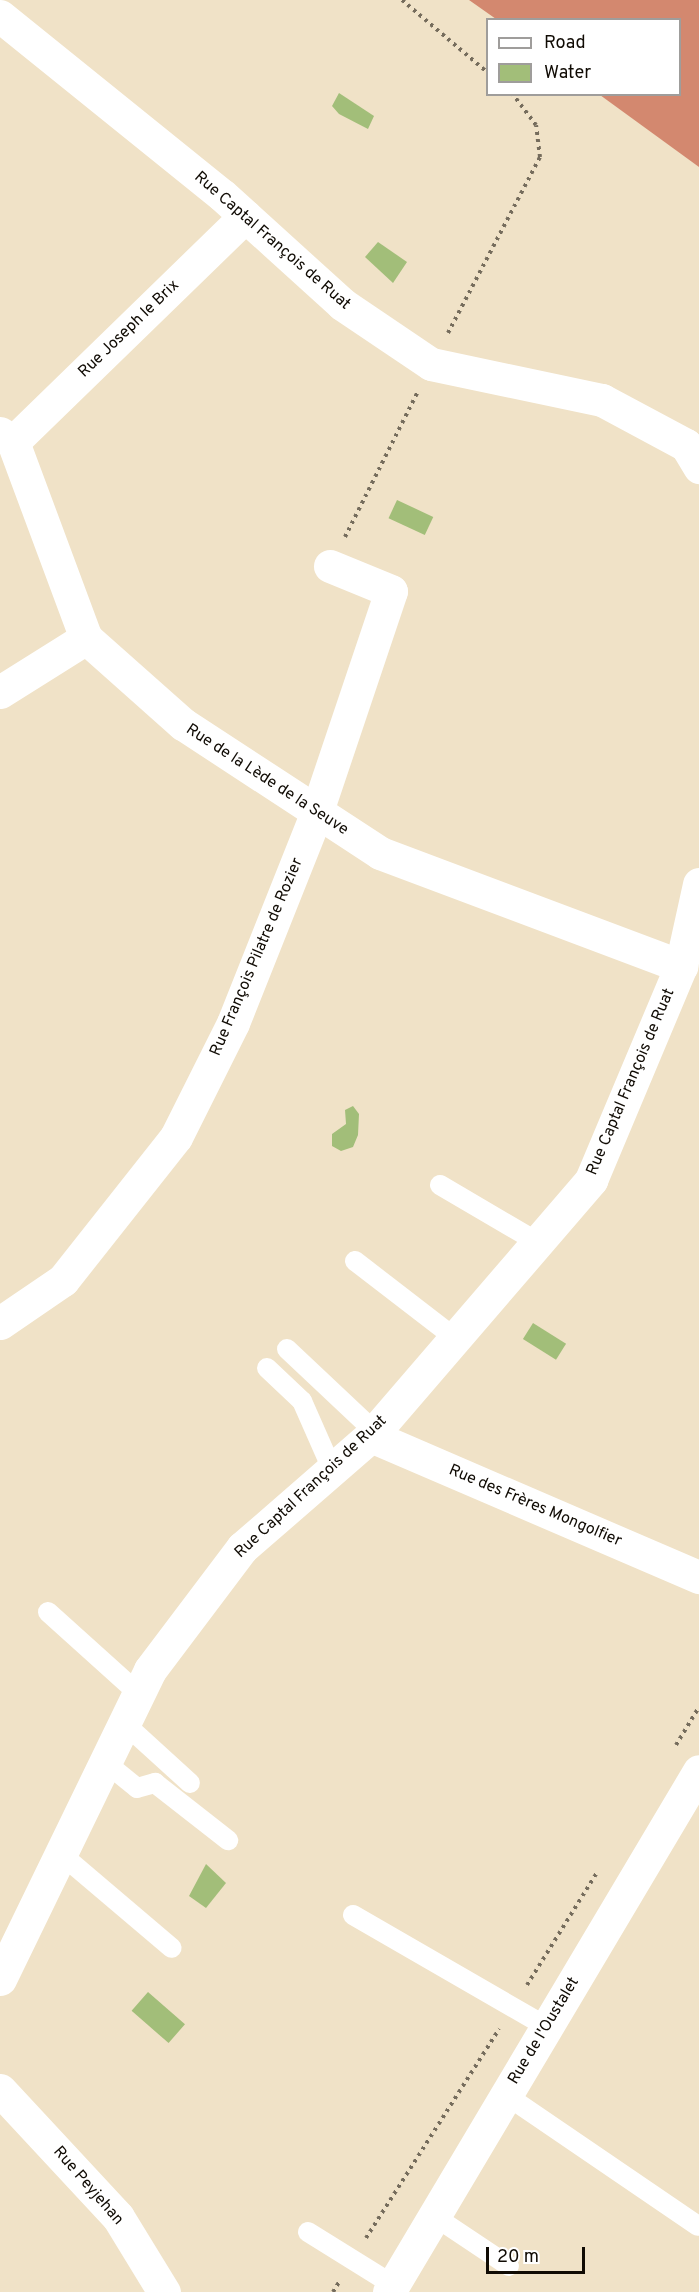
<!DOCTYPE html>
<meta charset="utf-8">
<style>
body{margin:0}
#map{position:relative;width:699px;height:2292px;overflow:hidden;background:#f0e2c7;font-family:Overpass,sans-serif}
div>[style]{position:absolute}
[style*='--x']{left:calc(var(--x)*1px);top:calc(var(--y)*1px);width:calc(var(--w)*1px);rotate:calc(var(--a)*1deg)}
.forest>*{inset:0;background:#d3886f}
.water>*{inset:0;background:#a2be79;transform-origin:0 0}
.path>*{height:4px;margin-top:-2px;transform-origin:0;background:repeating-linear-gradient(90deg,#756c5c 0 3px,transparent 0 7.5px)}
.service>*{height:20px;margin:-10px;padding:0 10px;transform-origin:10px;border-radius:10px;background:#fff}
.minor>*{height:33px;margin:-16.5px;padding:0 16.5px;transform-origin:16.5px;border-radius:16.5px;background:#fff}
.tertiary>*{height:33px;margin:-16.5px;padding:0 16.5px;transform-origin:16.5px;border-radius:16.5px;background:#fff}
span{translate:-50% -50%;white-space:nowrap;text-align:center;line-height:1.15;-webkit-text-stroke:5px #fff;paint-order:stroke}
.street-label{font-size:16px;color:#100b04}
.legend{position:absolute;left:486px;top:18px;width:195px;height:78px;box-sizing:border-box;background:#fff;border:2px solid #9f9d9b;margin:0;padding:8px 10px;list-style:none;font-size:18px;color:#100b04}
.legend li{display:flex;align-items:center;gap:12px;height:30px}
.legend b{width:30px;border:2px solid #9f9d9b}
.scale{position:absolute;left:486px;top:2247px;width:99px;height:27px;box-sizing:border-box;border:3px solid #100b04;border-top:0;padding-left:8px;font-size:18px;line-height:21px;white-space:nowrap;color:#100b04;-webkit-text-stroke:4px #fff;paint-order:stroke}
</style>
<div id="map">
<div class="forest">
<i style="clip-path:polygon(469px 0,699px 0,699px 167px,600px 95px,680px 94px,680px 20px,496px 19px)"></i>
</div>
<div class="water">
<i style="clip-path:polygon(339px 93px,374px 116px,368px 129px,339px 114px,332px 106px)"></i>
<i style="clip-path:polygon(378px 242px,407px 262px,393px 283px,365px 257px)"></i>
<i style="left:397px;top:500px;width:40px;height:20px;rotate:25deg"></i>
<i style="clip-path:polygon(353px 1106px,359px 1114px,358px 1135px,353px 1147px,341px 1151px,332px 1146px,332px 1134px,346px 1124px,345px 1110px)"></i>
<i style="left:533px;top:1323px;width:39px;height:19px;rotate:32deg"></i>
<i style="clip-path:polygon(206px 1864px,226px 1883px,206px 1908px,189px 1896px)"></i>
<i style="left:148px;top:1992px;width:49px;height:25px;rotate:41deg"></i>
</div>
<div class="path">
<i style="--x:402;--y:0;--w:113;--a:40.3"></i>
<i style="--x:448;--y:333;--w:199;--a:-62.4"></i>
<i style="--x:540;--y:157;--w:32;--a:-97"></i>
<i style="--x:536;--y:125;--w:39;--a:-127"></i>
<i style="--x:345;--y:537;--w:161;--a:-63.4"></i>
<i style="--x:676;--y:1745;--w:44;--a:-58.8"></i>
<i style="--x:527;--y:1985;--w:131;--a:-58.1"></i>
<i style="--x:366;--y:2238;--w:248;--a:-57.5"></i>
<i style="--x:333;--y:2292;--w:12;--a:-59"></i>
</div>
<div class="service">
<i style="--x:440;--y:1185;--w:113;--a:30.4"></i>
<i style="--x:355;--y:1261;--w:126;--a:37.6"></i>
<i style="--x:287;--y:1349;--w:120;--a:43.3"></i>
<i style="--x:267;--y:1368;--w:48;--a:43.3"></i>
<i style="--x:302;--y:1401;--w:74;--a:66.2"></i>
<i style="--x:48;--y:1612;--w:121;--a:42"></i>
<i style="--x:124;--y:1723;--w:89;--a:42.3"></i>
<i style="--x:105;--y:1762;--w:41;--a:39.1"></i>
<i style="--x:137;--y:1788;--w:19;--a:-16"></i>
<i style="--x:155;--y:1783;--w:93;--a:38"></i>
<i style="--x:61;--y:1854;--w:145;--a:40.3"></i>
<i style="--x:353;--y:1915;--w:224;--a:30"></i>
<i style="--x:506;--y:2095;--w:232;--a:34.3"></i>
<i style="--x:434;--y:2216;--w:90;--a:33.7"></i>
<i style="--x:308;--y:2232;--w:100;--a:31.9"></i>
</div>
<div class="minor">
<i style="--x:0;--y:16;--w:285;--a:38.9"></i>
<i style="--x:222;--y:195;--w:162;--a:42.2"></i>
<i style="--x:342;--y:304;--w:107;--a:34"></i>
<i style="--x:431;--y:364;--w:175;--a:11.9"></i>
<i style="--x:602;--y:400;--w:95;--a:28.2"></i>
<i style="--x:686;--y:445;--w:26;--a:59"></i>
<i style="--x:0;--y:433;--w:16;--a:35"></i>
<i style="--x:13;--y:442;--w:209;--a:69.6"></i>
<i style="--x:86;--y:638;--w:130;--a:41.6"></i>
<i style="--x:183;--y:724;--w:235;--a:33.2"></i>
<i style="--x:380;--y:853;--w:322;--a:20.6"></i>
<i style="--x:13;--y:442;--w:324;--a:-44.2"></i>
<i style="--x:0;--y:692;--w:102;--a:-32.1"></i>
<i style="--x:0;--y:1323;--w:76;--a:-34.3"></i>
<i style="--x:63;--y:1280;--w:182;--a:-51.7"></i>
<i style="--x:176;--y:1137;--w:127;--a:-63.4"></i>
<i style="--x:233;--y:1023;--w:225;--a:-68.3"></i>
<i style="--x:316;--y:814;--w:235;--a:-71.4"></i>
<i style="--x:391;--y:591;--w:66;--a:-157.7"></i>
<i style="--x:371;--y:1436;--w:357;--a:23.3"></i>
<i style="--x:0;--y:1979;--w:343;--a:-64.1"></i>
<i style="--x:150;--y:1670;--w:153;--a:-53"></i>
<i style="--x:242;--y:1548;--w:171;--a:-41"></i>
<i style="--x:371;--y:1436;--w:338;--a:-49.3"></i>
<i style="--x:591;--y:1180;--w:232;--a:-67.2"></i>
<i style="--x:681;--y:966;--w:84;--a:-77.6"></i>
<i style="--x:0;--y:2090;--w:173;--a:47.1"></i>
<i style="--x:118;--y:2217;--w:88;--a:58.5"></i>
</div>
<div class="tertiary">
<i style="--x:389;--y:2292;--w:606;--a:-59.25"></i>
</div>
<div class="street-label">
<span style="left:272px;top:241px;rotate:41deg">Rue Captal François de Ruat</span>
<span style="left:129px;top:329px;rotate:-44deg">Rue Joseph le Brix</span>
<span style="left:267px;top:780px;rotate:33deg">Rue de la Lède de la Seuve</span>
<span style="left:257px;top:957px;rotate:-67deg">Rue François Pilatre de Rozier</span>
<span style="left:631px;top:1082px;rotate:-67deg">Rue Captal François de Ruat</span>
<span style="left:311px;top:1487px;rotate:-43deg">Rue Captal François de Ruat</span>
<span style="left:535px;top:1506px;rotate:23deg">Rue des Frères Mongolfier</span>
<span style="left:544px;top:2031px;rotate:-59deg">Rue de l'Oustalet</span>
<span style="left:88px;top:2186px;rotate:49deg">Rue Peyjehan</span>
</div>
<ul class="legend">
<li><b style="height:8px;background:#fff"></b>Road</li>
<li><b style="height:16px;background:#a2be79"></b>Water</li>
</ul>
<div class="scale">20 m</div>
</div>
